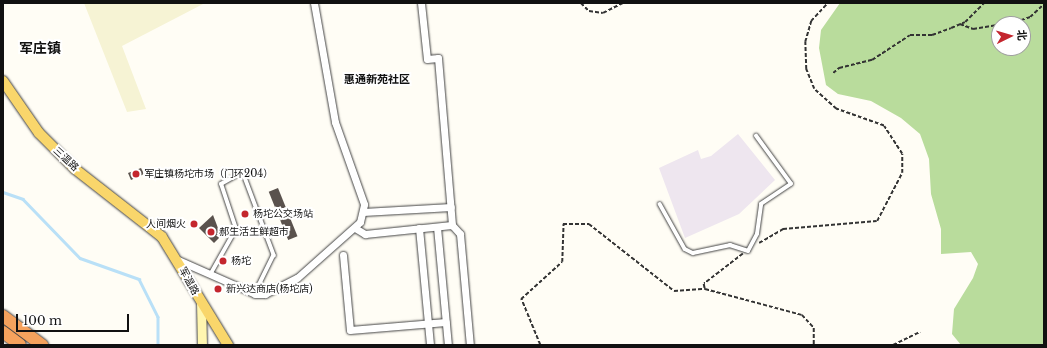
<!DOCTYPE html>
<meta charset="utf-8">
<style>
body{margin:0}
#map{position:relative;width:1047px;height:348px;overflow:hidden;background:#fffdf5;font-family:"Libre Baskerville","Noto Sans SC",serif}
div>[style]{position:absolute}
[style*='--x']{left:calc(var(--x)*1px);top:calc(var(--y)*1px);width:calc(var(--w)*1px);rotate:calc(var(--a)*1deg)}
.industrial>*{inset:0;background:#eee6ef}
.farmland>*{inset:0;background:#f6f3d4}
.forest>*{inset:0;background:#b9dc9c}
.stream>*{height:2.5px;margin:-1.25px;padding:0 1.25px;transform-origin:1.25px;border-radius:1.25px;background:#b9e0f7}
.building>*{inset:0;background:#5a524d;transform-origin:0 0}
.path>*{height:1.5px;margin-top:-0.75px;transform-origin:0;background:repeating-linear-gradient(90deg,#333 0 4px,transparent 0 6px)}
.roads{filter:drop-shadow(0 0 1px #444) drop-shadow(0 0 1px #444)}
.lane>*{height:3.5px;margin:-1.75px;padding:0 1.75px;transform-origin:1.75px;border-radius:1.75px;background:#fff}
.street>*{height:7px;margin:-3.5px;padding:0 3.5px;transform-origin:3.5px;border-radius:3.5px;background:#fff}
.secondary>*{height:9px;margin:-4.5px;padding:0 4.5px;transform-origin:4.5px;border-radius:4.5px;background:#fff6b0}
.primary>*{height:10px;margin:-5px;padding:0 5px;transform-origin:5px;border-radius:5px;background:#f9d66b}
.highway>*{height:12px;margin:-6px;padding:0 6px;transform-origin:6px;border-radius:6px;background:#f5a25d}
.dots>*{width:11px;height:11px;translate:-50% -50%;box-sizing:border-box;border:2px solid #fff;border-radius:50%}
span{translate:-50% -50%;white-space:nowrap;text-align:center;line-height:1.15;-webkit-text-stroke:4px #fff;paint-order:stroke}
.street-label{font-size:10px;color:#111}
.poi-label{font-size:10px;color:#111}
.left{translate:0 -50%;text-align:left}
.right{translate:-100% -50%;text-align:right}
.neighbourhood-label{font-size:11px;color:#111;font-weight:700}
.district-label{font-size:14px;color:#111;font-weight:700}
.frame{position:absolute;inset:0;border:4px solid #111;pointer-events:none}
.north{position:absolute;left:991px;top:16px;width:40px;height:40px;box-sizing:border-box;background:#fff;border:1px solid #a0a0a0;border-radius:50%;rotate:85deg;font-size:11px;font-weight:700;line-height:16px;text-align:center;color:#111}
.north::after{content:'';display:block;margin:auto;width:14px;height:18px;background:#c4262e;clip-path:polygon(50% 0,100% 100%,50% 72%,0 100%)}
.scale{position:absolute;left:16px;top:314px;width:113px;height:18px;box-sizing:border-box;border:2px solid #111;border-top:0;padding-left:5px;font-size:12px;line-height:14px;white-space:nowrap;color:#111;-webkit-text-stroke:3px #fff;paint-order:stroke}
</style>
<div id="map">
<div class="industrial">
<i style="clip-path:polygon(738px 134px,775px 180px,739px 214px,685px 238px,659px 168px,698px 150px,701px 159px,711px 156px)"></i>
</div>
<div class="farmland">
<i style="clip-path:polygon(84px 3px,205px 3px,122px 46px,146px 109px,127px 112px)"></i>
</div>
<div class="forest">
<i style="clip-path:polygon(evenodd,840px 3px,1044px 3px,1044px 345px,961px 345px,952px 334px,954px 309px,973px 278px,978px 264px,971px 252px,941px 254px,941px 229px,931px 194px,929px 159px,920px 134px,901px 118px,871px 101px,838px 94px,826px 85px,819px 48px,821px 30px,840px 3px,999px 24px,1023px 24px,1023px 48px,999px 48px,999px 24px)"></i>
</div>
<div class="stream">
<i style="--x:3;--y:192;--w:21;--a:19"></i>
<i style="--x:23;--y:199;--w:82;--a:46"></i>
<i style="--x:80;--y:258;--w:63;--a:19.6"></i>
<i style="--x:139;--y:279;--w:42;--a:63.4"></i>
<i style="--x:158;--y:317;--w:28;--a:90"></i>
</div>
<div class="building">
<i style="clip-path:polygon(141px 168px,144px 174px,131px 180px,128px 173px)"></i>
<i style="left:278px;top:188px;width:52px;height:10px;rotate:68deg"></i>
<i style="clip-path:polygon(213px 215px,221px 236px,214px 243px,199px 228px)"></i>
</div>
<div class="path">
<i style="--x:581;--y:3;--w:11;--a:45"></i>
<i style="--x:589;--y:11;--w:14;--a:8"></i>
<i style="--x:603;--y:13;--w:22;--a:-27"></i>
<i style="--x:960;--y:24;--w:14;--a:21"></i>
<i style="--x:973;--y:29;--w:43;--a:-9.5"></i>
<i style="--x:1015;--y:22;--w:16;--a:-18"></i>
<i style="--x:1030;--y:17;--w:19;--a:-43"></i>
<i style="--x:833;--y:73;--w:8;--a:-40"></i>
<i style="--x:839;--y:68;--w:34;--a:-14"></i>
<i style="--x:872;--y:60;--w:45;--a:-33.3"></i>
<i style="--x:910;--y:35;--w:22;--a:0"></i>
<i style="--x:932;--y:35;--w:20;--a:-20"></i>
<i style="--x:951;--y:28;--w:15;--a:-23"></i>
<i style="--x:965;--y:22;--w:27;--a:-45"></i>
<i style="--x:759;--y:243;--w:28;--a:-30"></i>
<i style="--x:783;--y:229;--w:94;--a:-4.9"></i>
<i style="--x:877;--y:221;--w:54;--a:-62.5"></i>
<i style="--x:902;--y:173;--w:19;--a:-90"></i>
<i style="--x:902;--y:154;--w:33;--a:-123"></i>
<i style="--x:884;--y:126;--w:51;--a:-160.5"></i>
<i style="--x:836;--y:109;--w:30;--a:-138"></i>
<i style="--x:814;--y:89;--w:22;--a:-112"></i>
<i style="--x:806;--y:69;--w:27;--a:-92"></i>
<i style="--x:805;--y:42;--w:22;--a:-74"></i>
<i style="--x:811;--y:21;--w:25;--a:-47"></i>
<i style="--x:743;--y:254;--w:49;--a:142.4"></i>
<i style="--x:704;--y:284;--w:5;--a:79"></i>
<i style="--x:705;--y:289;--w:100;--a:15"></i>
<i style="--x:802;--y:315;--w:18;--a:47"></i>
<i style="--x:814;--y:328;--w:17;--a:90"></i>
<i style="--x:540;--y:345;--w:50;--a:-112.4"></i>
<i style="--x:521;--y:299;--w:55;--a:-42.1"></i>
<i style="--x:562;--y:262;--w:38;--a:-88"></i>
<i style="--x:563;--y:224;--w:26;--a:0"></i>
<i style="--x:589;--y:224;--w:108;--a:38.2"></i>
<i style="--x:674;--y:291;--w:31;--a:-4"></i>
<i style="--x:893;--y:345;--w:30;--a:-26"></i>
</div>
<div class="roads">
<div class="lane">
<i style="--x:660;--y:204;--w:51;--a:60.9"></i>
<i style="--x:685;--y:249;--w:9;--a:27"></i>
<i style="--x:693;--y:253;--w:38;--a:-12"></i>
<i style="--x:730;--y:245;--w:19;--a:18"></i>
<i style="--x:748;--y:251;--w:19;--a:-62"></i>
<i style="--x:757;--y:234;--w:30;--a:-82"></i>
<i style="--x:761;--y:204;--w:36;--a:-34"></i>
<i style="--x:791;--y:184;--w:59;--a:-126.1"></i>
<i style="--x:210;--y:275;--w:53;--a:-60.5"></i>
<i style="--x:236;--y:229;--w:47;--a:-108.4"></i>
<i style="--x:221;--y:184;--w:25;--a:-29"></i>
<i style="--x:243;--y:172;--w:89;--a:69.5"></i>
<i style="--x:274;--y:255;--w:43;--a:116"></i>
</div>
<div class="street">
<i style="--x:421;--y:3;--w:56;--a:83.9"></i>
<i style="--x:427;--y:59;--w:11;--a:-5"></i>
<i style="--x:438;--y:58;--w:168;--a:85.2"></i>
<i style="--x:452;--y:225;--w:12;--a:48"></i>
<i style="--x:460;--y:234;--w:111;--a:84.9"></i>
<i style="--x:363;--y:212;--w:88;--a:-3.3"></i>
<i style="--x:437;--y:227;--w:119;--a:84.7"></i>
<i style="--x:355;--y:228;--w:12;--a:31"></i>
<i style="--x:365;--y:234;--w:87;--a:-5.9"></i>
<i style="--x:419;--y:228;--w:118;--a:84.6"></i>
<i style="--x:343;--y:255;--w:75;--a:84.7"></i>
<i style="--x:350;--y:330;--w:96;--a:-4.8"></i>
<i style="--x:178;--y:260;--w:84;--a:23.8"></i>
<i style="--x:255;--y:294;--w:10;--a:0"></i>
<i style="--x:265;--y:294;--w:36;--a:-27"></i>
<i style="--x:297;--y:278;--w:84;--a:-41.6"></i>
<i style="--x:360;--y:222;--w:18;--a:-77"></i>
<i style="--x:364;--y:204;--w:87;--a:-109.5"></i>
<i style="--x:335;--y:122;--w:121;--a:-100"></i>
</div>
<div class="secondary">
<i style="--x:201;--y:302;--w:43;--a:88.7"></i>
</div>
<div class="primary">
<i style="--x:3;--y:81;--w:63;--a:55.3"></i>
<i style="--x:39;--y:133;--w:51;--a:45"></i>
<i style="--x:75;--y:169;--w:110;--a:38"></i>
<i style="--x:162;--y:237;--w:127;--a:58.6"></i>
</div>
<div class="highway">
<i style="--x:3;--y:316;--w:49;--a:36.6"></i>
<i style="--x:3;--y:332;--w:21;--a:37"></i>
</div>
</div>
<div class="dots">
<i style="left:136px;top:174px;background:#c4262e"></i>
<i style="left:245px;top:214px;background:#c4262e"></i>
<i style="left:194px;top:224px;background:#c4262e"></i>
<i style="left:211px;top:232px;background:#c4262e"></i>
<i style="left:223px;top:261px;background:#c4262e"></i>
<i style="left:218px;top:289px;background:#c4262e"></i>
</div>
<div class="street-label">
<span style="left:66px;top:159px;rotate:43deg">三温路</span>
<span style="left:189px;top:281px;rotate:61deg">军温路</span>
</div>
<div class="poi-label">
<span class="left" style="left:144px;top:174px">军庄镇杨坨市场（门环204）</span>
<span class="left" style="left:253px;top:214px">杨坨公交场站</span>
<span class="right" style="left:186px;top:224px">人间烟火</span>
<span class="left" style="left:219px;top:232px">郝生活生鲜超市</span>
<span class="left" style="left:231px;top:261px">杨坨</span>
<span class="left" style="left:226px;top:289px">新兴达商店(杨坨店)</span>
</div>
<div class="neighbourhood-label">
<span style="left:377px;top:79px">惠通新苑社区</span>
</div>
<div class="district-label">
<span style="left:40px;top:48px">军庄镇</span>
</div>
<div class="frame"></div>
<div class="north">北</div>
<div class="scale">100 m</div>
</div>
